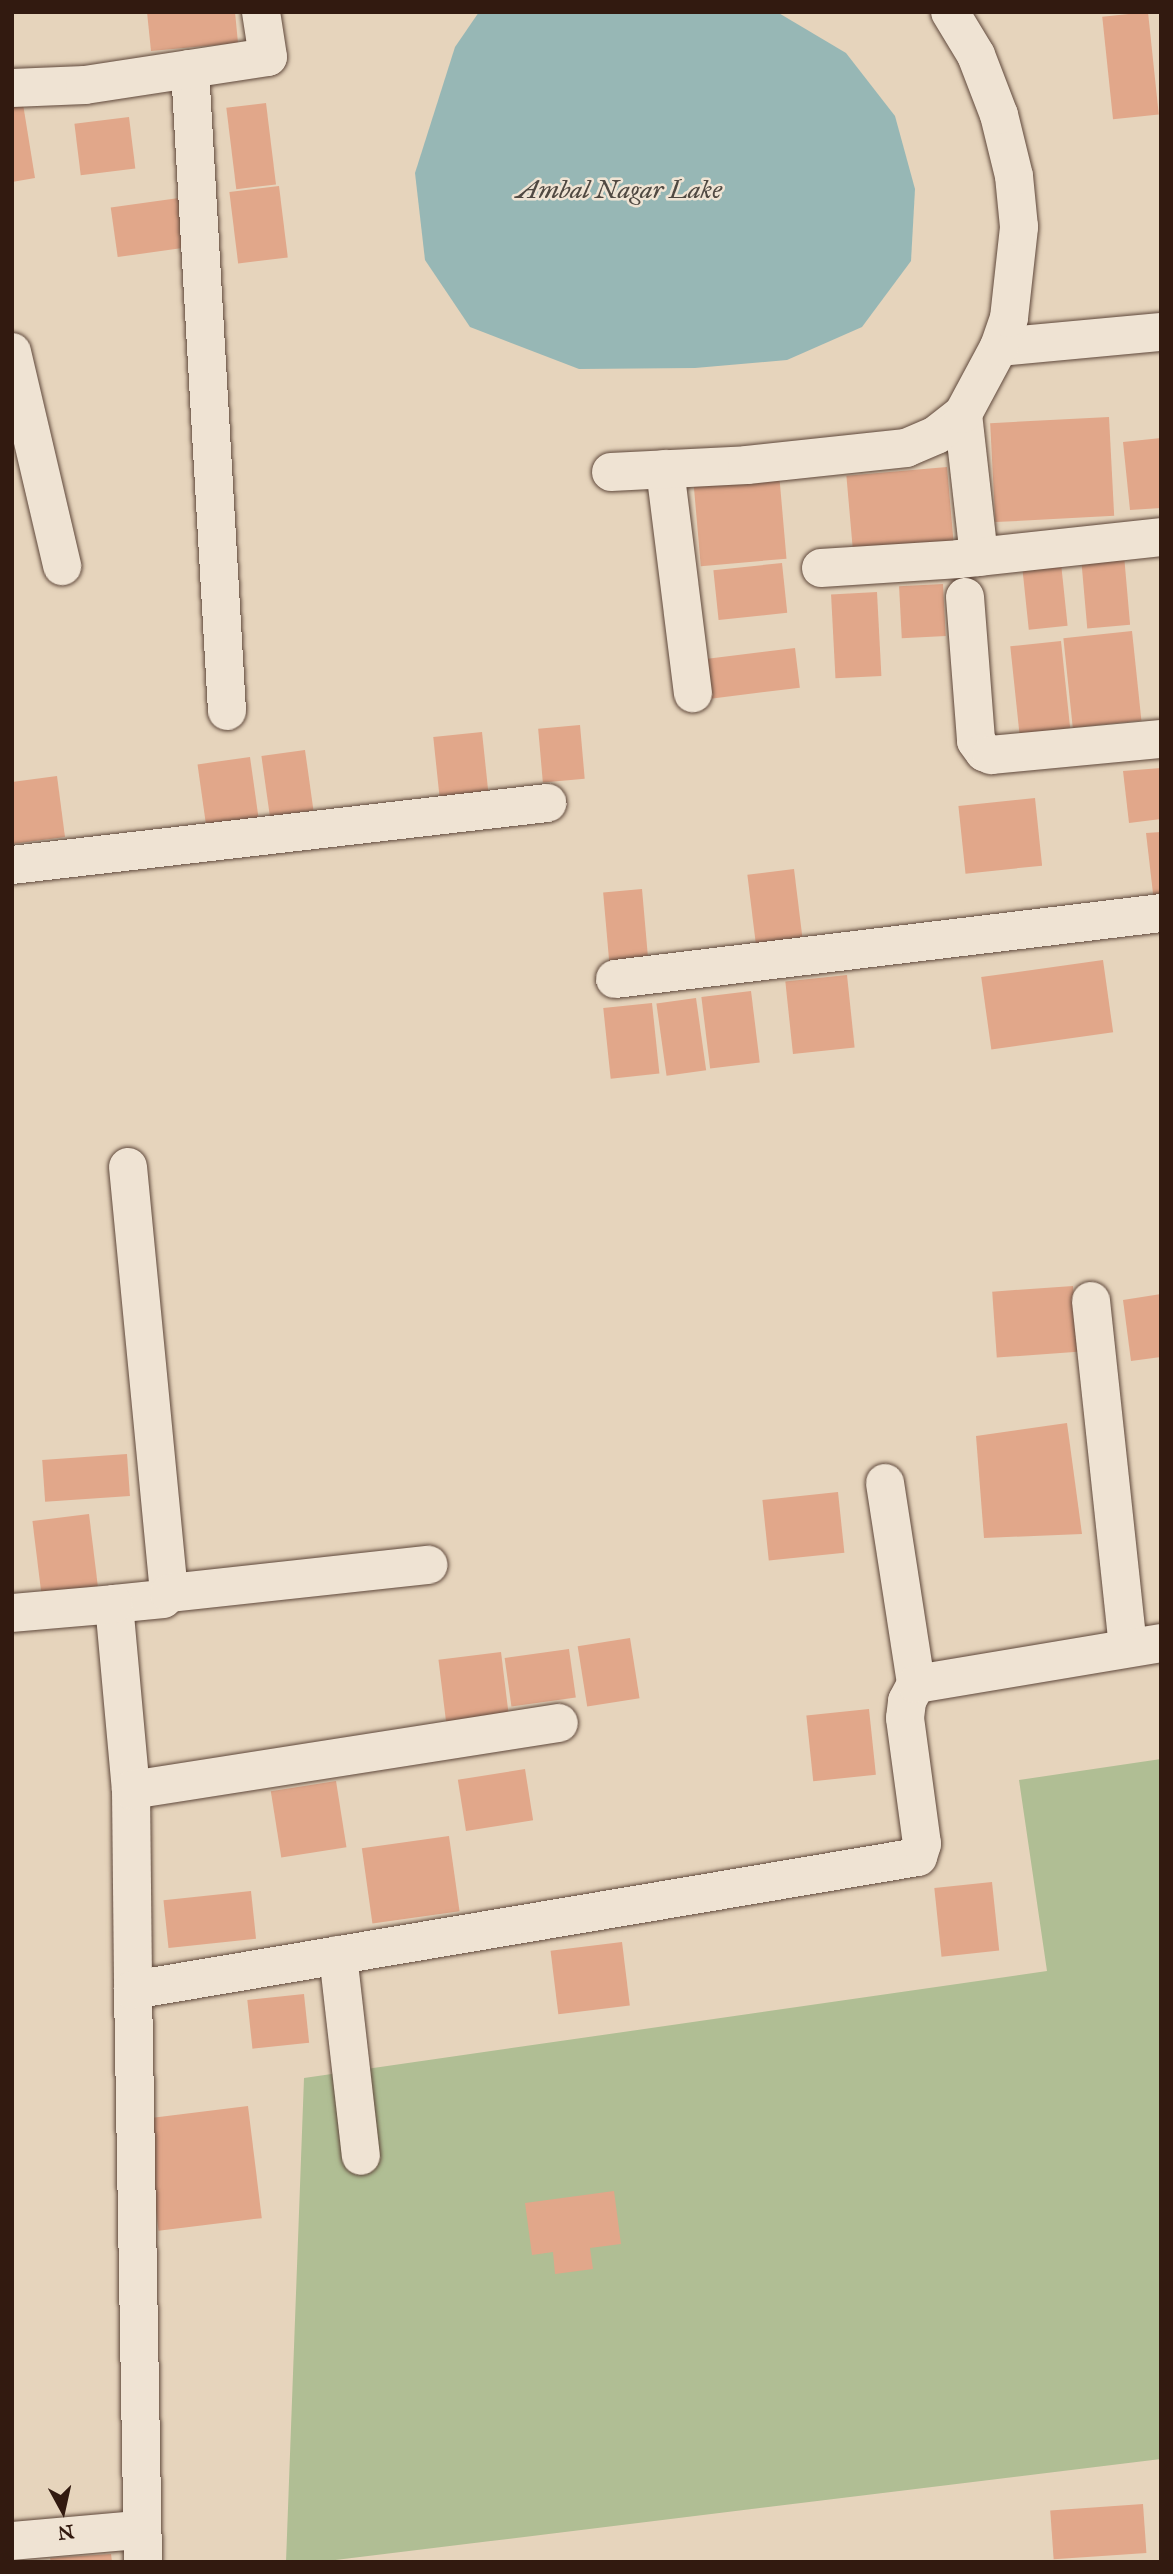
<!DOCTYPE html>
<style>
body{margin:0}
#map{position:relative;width:1173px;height:2574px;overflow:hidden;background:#e6d4bc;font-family:"IM FELL Great Primer",serif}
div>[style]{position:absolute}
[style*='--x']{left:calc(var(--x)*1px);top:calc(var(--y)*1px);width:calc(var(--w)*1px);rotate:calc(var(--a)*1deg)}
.green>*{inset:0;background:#b0be94}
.water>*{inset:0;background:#97b7b5}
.building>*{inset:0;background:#e1a78a;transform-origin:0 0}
.roads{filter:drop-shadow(0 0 2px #5f483b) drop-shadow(0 0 2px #5f483b)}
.street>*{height:38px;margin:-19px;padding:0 19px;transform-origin:19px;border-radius:19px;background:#efe3d3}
span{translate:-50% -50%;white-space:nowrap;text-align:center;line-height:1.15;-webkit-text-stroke:5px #efe3d3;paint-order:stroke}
.water-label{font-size:26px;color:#504942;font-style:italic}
.frame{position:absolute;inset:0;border:14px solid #321a10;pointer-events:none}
.north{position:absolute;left:28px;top:2476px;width:70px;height:70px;-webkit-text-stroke:5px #efe3d3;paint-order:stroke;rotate:172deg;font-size:19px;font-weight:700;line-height:28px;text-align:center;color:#321a10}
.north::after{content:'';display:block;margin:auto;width:24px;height:32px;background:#321a10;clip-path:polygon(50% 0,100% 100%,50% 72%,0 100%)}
</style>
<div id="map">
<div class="green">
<i style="clip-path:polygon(1161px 1759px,1161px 2459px,319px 2562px,286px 2562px,304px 2078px,1047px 1971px,1019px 1780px)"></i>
</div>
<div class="water">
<i style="clip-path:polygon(479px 12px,777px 12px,846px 53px,895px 116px,915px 189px,911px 261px,862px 327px,787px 360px,695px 368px,579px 369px,470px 327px,425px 260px,415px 173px,455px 47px)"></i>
</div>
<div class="building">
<i style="clip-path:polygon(147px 12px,235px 12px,238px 43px,151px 51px)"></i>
<i style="left:1148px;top:12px;width:103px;height:46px;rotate:84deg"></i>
<i style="left:266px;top:103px;width:82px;height:40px;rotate:83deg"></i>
<i style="clip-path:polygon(23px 104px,35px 178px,12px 182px,12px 105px)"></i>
<i style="left:129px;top:117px;width:52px;height:55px;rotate:83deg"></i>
<i style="left:279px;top:186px;width:72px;height:50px;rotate:83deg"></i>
<i style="left:186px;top:197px;width:50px;height:76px;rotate:82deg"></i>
<i style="left:1109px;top:417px;width:99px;height:119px;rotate:87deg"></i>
<i style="clip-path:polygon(1161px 438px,1161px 508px,1130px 510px,1123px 442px)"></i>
<i style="left:947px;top:467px;width:75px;height:101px;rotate:85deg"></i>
<i style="left:779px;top:473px;width:86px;height:86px;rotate:85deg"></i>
<i style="left:1124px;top:555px;width:70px;height:43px;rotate:85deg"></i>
<i style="left:782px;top:563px;width:50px;height:69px;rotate:84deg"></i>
<i style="left:1061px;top:563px;width:63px;height:39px;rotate:84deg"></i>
<i style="left:943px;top:584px;width:52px;height:44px;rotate:87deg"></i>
<i style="left:877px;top:592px;width:84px;height:46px;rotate:87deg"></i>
<i style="left:1132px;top:631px;width:90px;height:69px;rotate:84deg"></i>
<i style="left:1061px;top:641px;width:91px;height:51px;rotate:84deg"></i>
<i style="left:795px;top:648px;width:40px;height:92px;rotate:83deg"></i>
<i style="left:580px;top:725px;width:54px;height:42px;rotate:85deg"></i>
<i style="left:482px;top:732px;width:62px;height:49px;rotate:84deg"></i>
<i style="left:305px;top:750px;width:61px;height:44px;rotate:82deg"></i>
<i style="left:250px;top:757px;width:62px;height:53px;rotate:82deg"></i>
<i style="clip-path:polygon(1161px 768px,1161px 819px,1129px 823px,1123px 771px)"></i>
<i style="clip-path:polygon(57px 776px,65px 837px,12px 844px,12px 782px)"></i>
<i style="left:1035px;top:798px;width:68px;height:77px;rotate:84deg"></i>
<i style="clip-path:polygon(1161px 832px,1161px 902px,1154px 902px,1146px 833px)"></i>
<i style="left:794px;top:869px;width:77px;height:47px;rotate:83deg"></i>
<i style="left:642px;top:889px;width:73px;height:39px;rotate:85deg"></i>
<i style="left:1103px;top:960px;width:73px;height:123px;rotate:82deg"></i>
<i style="left:847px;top:975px;width:73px;height:62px;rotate:84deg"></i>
<i style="left:751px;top:991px;width:72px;height:50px;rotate:83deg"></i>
<i style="left:696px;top:998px;width:73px;height:40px;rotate:82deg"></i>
<i style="left:652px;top:1003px;width:71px;height:49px;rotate:84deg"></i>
<i style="left:1073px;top:1286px;width:66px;height:81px;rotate:86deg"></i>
<i style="clip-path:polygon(1161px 1294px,1161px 1357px,1131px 1361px,1123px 1300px)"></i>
<i style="clip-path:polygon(1067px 1423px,1082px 1534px,984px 1538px,976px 1436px)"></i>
<i style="left:127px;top:1454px;width:42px;height:85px;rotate:86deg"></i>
<i style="left:838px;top:1492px;width:61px;height:76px;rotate:84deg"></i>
<i style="left:89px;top:1514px;width:78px;height:57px;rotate:83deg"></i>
<i style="left:630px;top:1638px;width:61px;height:53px;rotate:81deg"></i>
<i style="left:569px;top:1649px;width:49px;height:65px;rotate:82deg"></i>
<i style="left:501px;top:1652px;width:66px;height:63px;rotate:83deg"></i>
<i style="left:869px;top:1709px;width:66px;height:63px;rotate:84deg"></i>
<i style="left:525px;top:1769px;width:52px;height:68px;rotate:81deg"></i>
<i style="left:336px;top:1781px;width:67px;height:66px;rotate:81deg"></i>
<i style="left:449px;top:1836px;width:76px;height:88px;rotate:82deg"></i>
<i style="left:992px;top:1882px;width:69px;height:58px;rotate:84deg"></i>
<i style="left:251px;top:1891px;width:48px;height:88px;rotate:84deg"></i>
<i style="left:622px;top:1942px;width:64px;height:72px;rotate:83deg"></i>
<i style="left:304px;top:1994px;width:49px;height:57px;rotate:84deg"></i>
<i style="left:248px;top:2106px;width:113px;height:104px;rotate:83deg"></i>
<i style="clip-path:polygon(614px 2191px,621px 2244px,590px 2248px,593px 2269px,555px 2274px,553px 2252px,532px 2255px,525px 2203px)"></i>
<i style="left:1143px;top:2504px;width:49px;height:93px;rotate:86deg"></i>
<i style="clip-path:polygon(111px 2554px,112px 2562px,51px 2562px,50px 2558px)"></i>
</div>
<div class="roads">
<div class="street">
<i style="--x:190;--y:69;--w:643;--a:86.7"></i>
<i style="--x:12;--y:88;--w:73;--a:-2.4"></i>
<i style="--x:85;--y:85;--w:185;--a:-8.7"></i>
<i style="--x:268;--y:57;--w:46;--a:-98.8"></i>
<i style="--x:999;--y:347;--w:163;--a:-5.3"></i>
<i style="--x:12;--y:352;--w:220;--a:76.8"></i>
<i style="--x:963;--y:414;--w:144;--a:83.6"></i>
<i style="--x:665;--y:469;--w:226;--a:82.9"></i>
<i style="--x:611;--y:472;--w:136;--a:-2.9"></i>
<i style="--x:747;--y:465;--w:160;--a:-6.1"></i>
<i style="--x:906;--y:448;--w:33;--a:-23"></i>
<i style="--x:936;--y:435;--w:34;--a:-38"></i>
<i style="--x:963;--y:414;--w:76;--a:-61.8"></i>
<i style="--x:999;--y:347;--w:31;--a:-71"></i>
<i style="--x:1009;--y:318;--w:92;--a:-83.7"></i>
<i style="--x:1019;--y:227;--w:51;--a:-95.6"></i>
<i style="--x:1014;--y:176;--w:63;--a:-103.8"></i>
<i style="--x:999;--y:115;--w:64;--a:-111"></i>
<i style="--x:976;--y:55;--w:50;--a:-121.2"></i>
<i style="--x:821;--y:568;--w:138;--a:-3.7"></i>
<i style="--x:959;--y:559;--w:203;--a:-6.2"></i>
<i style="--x:965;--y:597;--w:144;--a:85.6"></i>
<i style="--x:976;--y:741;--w:14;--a:54"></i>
<i style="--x:984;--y:752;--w:8;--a:23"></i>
<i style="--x:991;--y:755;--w:171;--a:-5.4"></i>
<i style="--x:12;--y:865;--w:539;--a:-6.61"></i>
<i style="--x:615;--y:979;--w:550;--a:-6.89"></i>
<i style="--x:128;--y:1167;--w:428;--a:84.5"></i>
<i style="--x:169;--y:1593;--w:8;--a:135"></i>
<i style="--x:163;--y:1599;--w:49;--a:174.2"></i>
<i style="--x:114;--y:1604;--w:187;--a:84.8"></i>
<i style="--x:131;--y:1790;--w:200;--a:89.4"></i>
<i style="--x:1091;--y:1301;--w:348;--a:83.9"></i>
<i style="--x:885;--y:1483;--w:203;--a:81.2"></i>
<i style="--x:169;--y:1593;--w:261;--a:-6.2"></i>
<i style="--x:12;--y:1613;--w:102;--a:-5"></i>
<i style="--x:131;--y:1790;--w:433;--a:-8.9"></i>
<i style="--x:338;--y:1955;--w:202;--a:83.5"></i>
<i style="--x:12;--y:2541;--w:127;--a:-5"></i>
<i style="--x:143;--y:2562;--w:572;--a:-91"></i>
<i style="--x:133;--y:1990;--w:796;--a:-9.62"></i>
<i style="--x:918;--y:1857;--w:14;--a:-73"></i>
<i style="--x:922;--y:1844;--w:127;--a:-97.7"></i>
<i style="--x:905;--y:1718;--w:17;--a:-83"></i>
<i style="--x:907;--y:1701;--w:19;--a:-62"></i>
<i style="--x:916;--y:1684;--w:248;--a:-9.5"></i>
</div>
</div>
<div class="water-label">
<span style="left:619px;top:190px">Ambal Nagar Lake</span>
</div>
<div class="frame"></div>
<div class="north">N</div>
</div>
